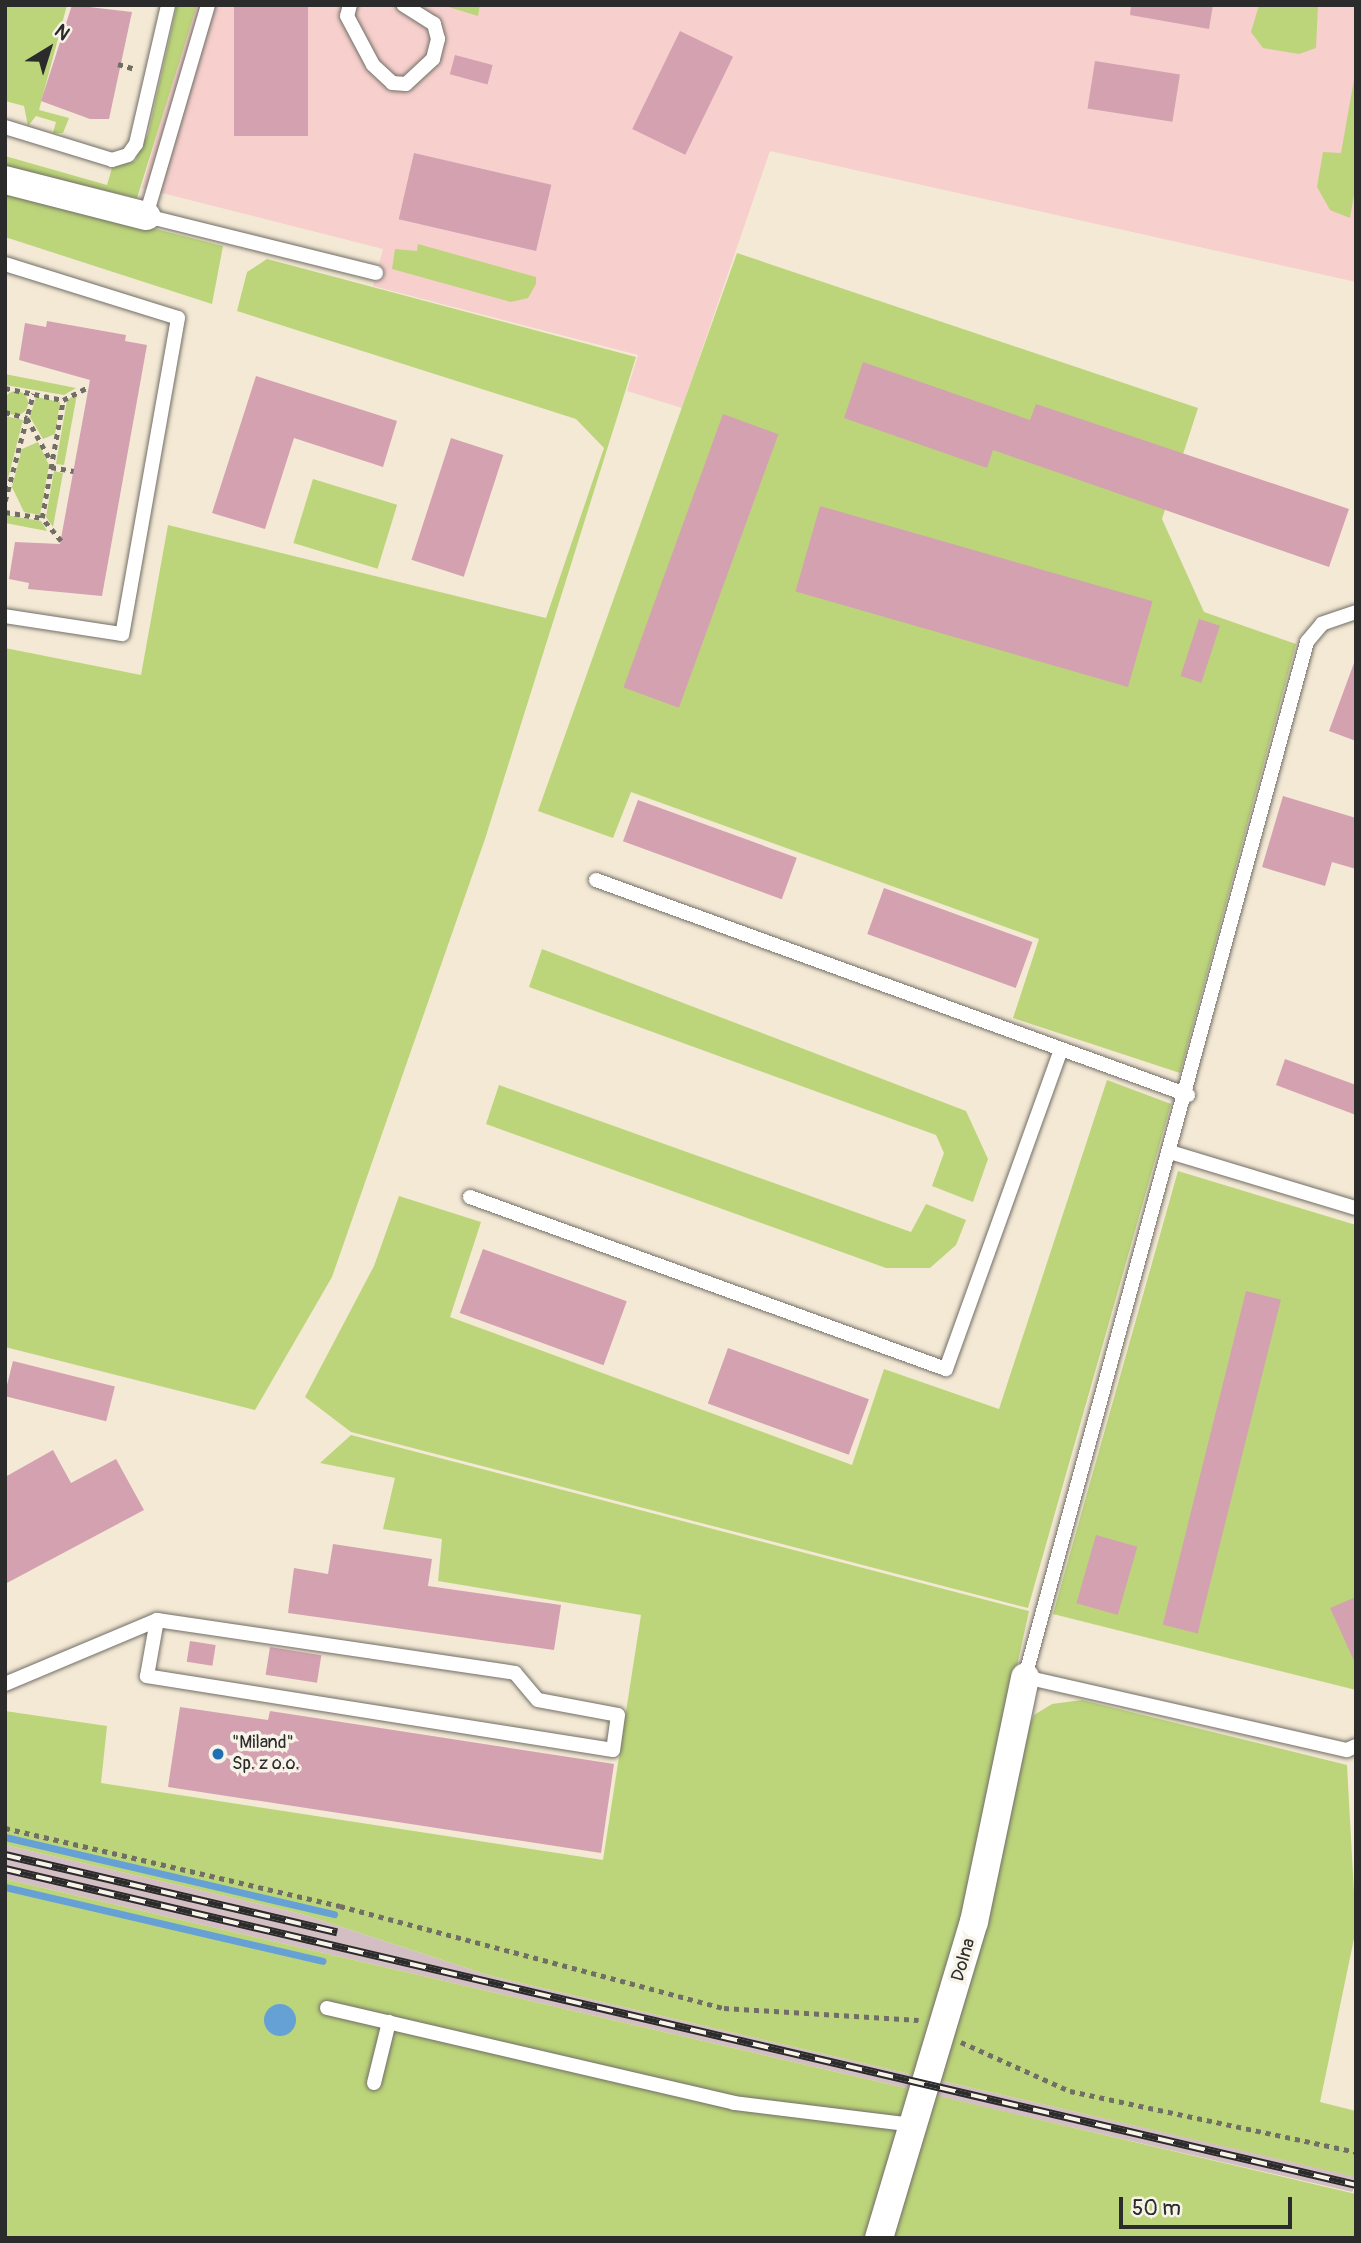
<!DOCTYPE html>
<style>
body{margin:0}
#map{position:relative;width:1361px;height:2243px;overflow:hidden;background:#f4e9d5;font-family:Pangolin,sans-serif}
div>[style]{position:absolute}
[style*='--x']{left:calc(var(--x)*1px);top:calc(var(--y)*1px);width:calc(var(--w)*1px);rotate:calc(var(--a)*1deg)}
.built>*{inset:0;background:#f7d0cd}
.industrial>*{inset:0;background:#d2bec3;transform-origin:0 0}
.green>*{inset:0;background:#bcd57a;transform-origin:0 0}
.round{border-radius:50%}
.water>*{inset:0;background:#66a1d6}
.stream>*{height:7px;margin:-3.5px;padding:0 3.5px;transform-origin:3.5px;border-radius:3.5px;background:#66a1d6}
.building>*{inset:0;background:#d4a1b1;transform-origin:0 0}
.path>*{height:4.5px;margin-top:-2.25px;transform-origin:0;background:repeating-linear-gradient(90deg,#716e66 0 5px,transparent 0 10px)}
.roads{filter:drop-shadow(0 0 2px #716e66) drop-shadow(0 0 2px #716e66)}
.service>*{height:14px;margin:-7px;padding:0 7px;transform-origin:7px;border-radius:7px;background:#fff}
.minor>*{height:28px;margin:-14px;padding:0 14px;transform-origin:14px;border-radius:14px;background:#fff}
.rail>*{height:8px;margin-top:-4px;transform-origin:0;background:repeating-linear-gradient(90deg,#f7f3e8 0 16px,#2b2b2b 0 32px);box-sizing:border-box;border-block:2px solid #2b2b2b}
.dots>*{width:19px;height:19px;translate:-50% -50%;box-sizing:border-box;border:4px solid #f7f3e8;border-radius:50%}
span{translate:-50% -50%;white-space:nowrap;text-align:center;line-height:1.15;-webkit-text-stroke:7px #f7f3e8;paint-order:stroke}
.poi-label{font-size:18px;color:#2b2b2b}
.left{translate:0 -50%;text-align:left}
.street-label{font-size:18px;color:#2b2b2b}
.frame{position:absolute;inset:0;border:7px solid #2b2b2b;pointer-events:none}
.north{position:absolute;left:14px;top:14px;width:70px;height:70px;-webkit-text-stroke:5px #f7f3e8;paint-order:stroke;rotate:38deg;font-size:19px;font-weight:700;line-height:28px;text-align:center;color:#2b2b2b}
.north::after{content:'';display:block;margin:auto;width:24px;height:32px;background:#2b2b2b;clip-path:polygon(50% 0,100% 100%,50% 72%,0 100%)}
.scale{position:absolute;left:1119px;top:2197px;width:173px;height:32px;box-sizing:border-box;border:4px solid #2b2b2b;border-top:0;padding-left:9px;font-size:21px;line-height:24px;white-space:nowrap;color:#2b2b2b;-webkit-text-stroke:5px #f7f3e8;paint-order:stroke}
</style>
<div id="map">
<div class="built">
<i style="clip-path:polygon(193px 5px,1356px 5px,1356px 282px,770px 151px,682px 408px,627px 391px,638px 355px,373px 286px,383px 249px,142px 188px)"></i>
</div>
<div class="industrial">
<i style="clip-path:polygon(5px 1845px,302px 1914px,491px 1976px,914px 2075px,910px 2089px,5px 1879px)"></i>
<i style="left:938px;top:2080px;width:429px;height:16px;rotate:13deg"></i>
</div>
<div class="green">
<i style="clip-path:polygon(5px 5px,67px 5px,39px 110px,69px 118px,63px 133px,53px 133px,56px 122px,36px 116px,28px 126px,24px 106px,5px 101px)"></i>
<i style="clip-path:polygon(177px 5px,197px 5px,137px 198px,5px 168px,5px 156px,107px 185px,112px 168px,135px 161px,148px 134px)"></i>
<i style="clip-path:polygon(442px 5px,480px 5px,478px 16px)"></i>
<i style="clip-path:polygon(1259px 5px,1318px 5px,1316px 48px,1299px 54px,1263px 48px,1251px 32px)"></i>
<i style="clip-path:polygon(1356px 68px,1356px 184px,1350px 218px,1330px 210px,1317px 187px,1323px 152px,1341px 153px)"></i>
<i style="clip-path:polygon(5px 191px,223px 246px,212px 304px,5px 237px)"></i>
<i style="clip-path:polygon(418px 244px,536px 277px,536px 284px,528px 298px,511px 302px,392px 269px,395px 249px,417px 251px)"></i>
<i style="clip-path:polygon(737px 253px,1198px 408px,1162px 519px,1204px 612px,1296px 644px,1180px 1073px,1013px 1018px,1039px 939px,631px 792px,613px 838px,538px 811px)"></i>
<i style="clip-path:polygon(267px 259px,636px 357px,485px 839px,332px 1277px,255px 1410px,5px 1347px,5px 648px,141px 675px,168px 525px,546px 618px,604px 448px,576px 419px,237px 311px,247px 272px)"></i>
<i style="clip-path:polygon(5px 374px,76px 388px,64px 395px,5px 385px)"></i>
<i class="round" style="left:4px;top:391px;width:24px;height:24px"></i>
<i style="clip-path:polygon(77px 394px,64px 465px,56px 464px,67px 400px)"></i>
<i style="clip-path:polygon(36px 397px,60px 402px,55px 434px,43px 439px,30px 417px)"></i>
<i style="clip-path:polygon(5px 416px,23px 420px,5px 490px)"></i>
<i style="clip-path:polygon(38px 442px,49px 465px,40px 515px,24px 512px,12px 487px,22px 449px)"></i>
<i style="clip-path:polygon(54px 471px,63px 473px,53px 527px,46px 517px)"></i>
<i style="left:313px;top:479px;width:88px;height:67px;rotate:17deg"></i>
<i style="clip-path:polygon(5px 515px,41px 521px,47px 531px,5px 523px)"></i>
<i style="clip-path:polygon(542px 949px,966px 1111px,988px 1159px,973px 1202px,932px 1186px,944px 1153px,936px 1135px,529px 987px)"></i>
<i style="clip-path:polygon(1107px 1080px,1171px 1104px,1028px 1608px,351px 1432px,305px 1397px,374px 1266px,399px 1196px,481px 1222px,450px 1317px,852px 1465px,884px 1369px,999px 1409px)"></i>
<i style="clip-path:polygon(499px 1085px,911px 1232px,926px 1204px,966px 1220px,956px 1245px,930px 1268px,886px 1268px,486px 1124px)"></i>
<i style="clip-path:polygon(1178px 1171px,1356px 1225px,1356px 1690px,1053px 1614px)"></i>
<i style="clip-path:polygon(351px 1435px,1029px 1611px,964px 1908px,914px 2075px,491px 1976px,302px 1914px,5px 1845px,5px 1711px,107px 1726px,101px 1783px,603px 1860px,641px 1615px,438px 1581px,442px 1539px,383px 1529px,395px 1478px,320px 1463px)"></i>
<i style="clip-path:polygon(1082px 1700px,1347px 1765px,1356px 1929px,1320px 2102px,1356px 2111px,1356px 2177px,938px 2080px,985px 1927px,1026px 1734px,1034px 1715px,1052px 1704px)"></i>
<i style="clip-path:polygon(5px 1879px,910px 2089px,867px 2238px,5px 2238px)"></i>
<i style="clip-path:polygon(934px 2095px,1356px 2194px,1356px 2238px,893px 2238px)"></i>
</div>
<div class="water">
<i class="round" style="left:264px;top:2004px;width:32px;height:32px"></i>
</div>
<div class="stream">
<i style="--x:5;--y:1837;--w:338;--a:13.2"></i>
<i style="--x:5;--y:1887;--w:326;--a:13.1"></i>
</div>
<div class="building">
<i style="clip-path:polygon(72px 5px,132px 12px,109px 119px,90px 119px,41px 101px)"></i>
<i style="left:234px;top:5px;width:74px;height:131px"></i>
<i style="clip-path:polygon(1131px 5px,1213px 5px,1209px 29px,1130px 15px)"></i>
<i style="left:680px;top:31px;width:59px;height:109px;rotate:26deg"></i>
<i style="left:455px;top:55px;width:39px;height:20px;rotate:15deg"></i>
<i style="left:1095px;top:61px;width:86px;height:48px;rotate:9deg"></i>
<i style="left:414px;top:153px;width:141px;height:68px;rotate:13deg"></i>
<i style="clip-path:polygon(47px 321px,126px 335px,125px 341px,147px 345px,102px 596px,28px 589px,29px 583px,9px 579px,15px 542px,60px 544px,90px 380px,19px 360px,25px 323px,46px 327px)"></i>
<i style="clip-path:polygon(863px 362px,1030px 420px,1036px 404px,1349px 509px,1329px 567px,993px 450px,987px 468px,844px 418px)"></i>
<i style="clip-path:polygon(256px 376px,397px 421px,383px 467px,294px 438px,265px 529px,212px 513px)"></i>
<i style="left:723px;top:414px;width:59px;height:291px;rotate:20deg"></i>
<i style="left:451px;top:438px;width:55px;height:128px;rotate:18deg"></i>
<i style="left:820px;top:506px;width:346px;height:89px;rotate:16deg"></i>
<i style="left:1199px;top:619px;width:22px;height:60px;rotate:18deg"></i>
<i style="clip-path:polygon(1354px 663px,1356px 664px,1356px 741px,1329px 731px)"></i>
<i style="clip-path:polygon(1283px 796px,1356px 818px,1356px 869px,1332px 862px,1325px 886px,1262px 867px)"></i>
<i style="left:638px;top:800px;width:169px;height:44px;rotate:20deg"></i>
<i style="left:884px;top:888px;width:158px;height:49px;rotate:20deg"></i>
<i style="clip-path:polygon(1285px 1059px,1356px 1085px,1356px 1115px,1276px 1085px)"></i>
<i style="left:483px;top:1249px;width:153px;height:68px;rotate:20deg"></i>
<i style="left:1246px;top:1291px;width:36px;height:344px;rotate:14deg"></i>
<i style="left:728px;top:1348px;width:150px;height:59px;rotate:20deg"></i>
<i style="left:13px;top:1361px;width:105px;height:36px;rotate:14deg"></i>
<i style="clip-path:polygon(53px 1450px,71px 1483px,116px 1459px,144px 1510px,5px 1584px,5px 1477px)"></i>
<i style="left:1096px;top:1535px;width:43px;height:71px;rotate:16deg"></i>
<i style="clip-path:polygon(333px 1544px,432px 1559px,428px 1586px,561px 1605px,554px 1650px,288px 1613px,294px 1568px,328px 1574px)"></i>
<i style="clip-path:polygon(1356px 1597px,1356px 1665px,1330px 1608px)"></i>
<i style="left:190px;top:1641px;width:26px;height:21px;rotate:9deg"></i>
<i style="left:270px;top:1647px;width:52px;height:28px;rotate:9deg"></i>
<i style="clip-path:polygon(180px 1707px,268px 1720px,270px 1711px,614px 1764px,601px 1853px,168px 1787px)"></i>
</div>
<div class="path">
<i style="--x:118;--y:64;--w:19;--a:16"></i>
<i style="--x:5;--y:388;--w:59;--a:11.7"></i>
<i style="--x:63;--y:400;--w:29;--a:-27"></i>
<i style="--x:5;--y:412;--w:23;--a:15"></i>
<i style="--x:27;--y:418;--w:49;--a:60.8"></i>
<i style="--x:51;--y:467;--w:23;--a:10"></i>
<i style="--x:5;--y:501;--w:111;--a:-75.3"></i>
<i style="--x:5;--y:512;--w:37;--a:9"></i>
<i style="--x:61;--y:541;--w:30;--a:-130"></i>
<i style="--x:42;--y:518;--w:120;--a:-79.9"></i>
<i style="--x:5;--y:1828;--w:344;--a:13.1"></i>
<i style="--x:340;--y:1906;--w:397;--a:14.9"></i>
<i style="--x:724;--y:2008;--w:195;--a:3.5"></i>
<i style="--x:961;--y:2042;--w:120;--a:24.2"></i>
<i style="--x:1070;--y:2091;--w:292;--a:12"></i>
</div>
<div class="roads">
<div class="service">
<i style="--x:208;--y:5;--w:220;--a:106.4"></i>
<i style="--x:146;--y:216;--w:237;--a:13.9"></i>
<i style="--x:350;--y:5;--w:11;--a:105"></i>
<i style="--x:347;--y:16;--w:55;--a:62"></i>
<i style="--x:373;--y:65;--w:26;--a:43"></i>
<i style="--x:392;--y:83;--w:14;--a:4"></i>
<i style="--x:406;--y:84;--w:37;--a:-43"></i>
<i style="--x:433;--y:59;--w:21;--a:-76"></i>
<i style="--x:438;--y:39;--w:16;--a:-105"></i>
<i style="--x:434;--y:24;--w:36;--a:-148"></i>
<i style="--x:5;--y:127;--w:112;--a:17.1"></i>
<i style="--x:112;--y:160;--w:17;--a:-17"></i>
<i style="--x:128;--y:155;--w:14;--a:-54"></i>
<i style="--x:136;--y:144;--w:143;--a:-77"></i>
<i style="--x:5;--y:264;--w:181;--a:17.3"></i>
<i style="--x:178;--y:318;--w:321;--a:100"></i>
<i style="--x:122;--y:634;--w:118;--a:-171.3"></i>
<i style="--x:1356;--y:612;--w:36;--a:161"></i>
<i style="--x:1322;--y:624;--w:23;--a:130"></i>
<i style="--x:1307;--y:642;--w:1073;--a:105.24"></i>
<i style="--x:1025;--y:1677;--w:330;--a:12.8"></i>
<i style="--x:1347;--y:1750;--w:10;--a:-24"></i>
<i style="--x:596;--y:880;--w:630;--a:19.96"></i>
<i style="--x:1170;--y:1152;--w:194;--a:16.8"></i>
<i style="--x:470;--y:1197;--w:506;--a:19.87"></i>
<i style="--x:946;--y:1369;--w:337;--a:-70.2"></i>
<i style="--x:5;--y:1684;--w:165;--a:-22.8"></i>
<i style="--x:157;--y:1620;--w:362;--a:8.4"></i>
<i style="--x:515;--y:1673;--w:35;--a:50"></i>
<i style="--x:538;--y:1700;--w:81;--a:10.6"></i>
<i style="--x:618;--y:1715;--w:35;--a:98"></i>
<i style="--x:613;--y:1750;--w:472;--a:-171"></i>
<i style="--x:147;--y:1676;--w:57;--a:-79.9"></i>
<i style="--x:327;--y:2008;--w:418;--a:13.1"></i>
<i style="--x:734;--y:2103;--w:179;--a:7"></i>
<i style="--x:374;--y:2083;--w:63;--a:-76.2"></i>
</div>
<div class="minor">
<i style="--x:5;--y:180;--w:146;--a:14.3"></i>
<i style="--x:879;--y:2238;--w:330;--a:-73.3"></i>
<i style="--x:974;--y:1922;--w:250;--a:-78.2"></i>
</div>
</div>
<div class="rail">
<i style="--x:5;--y:1855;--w:341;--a:13.1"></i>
<i style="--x:5;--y:1869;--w:1387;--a:13.16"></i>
</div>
<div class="dots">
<i style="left:218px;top:1754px;background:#1f6fb2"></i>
</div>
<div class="poi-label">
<span class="left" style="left:232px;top:1754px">"Miland"<br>Sp. z o.o.</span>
</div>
<div class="street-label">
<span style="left:964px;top:1960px;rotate:-74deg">Dolna</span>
</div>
<div class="frame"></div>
<div class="north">N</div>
<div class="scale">50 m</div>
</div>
